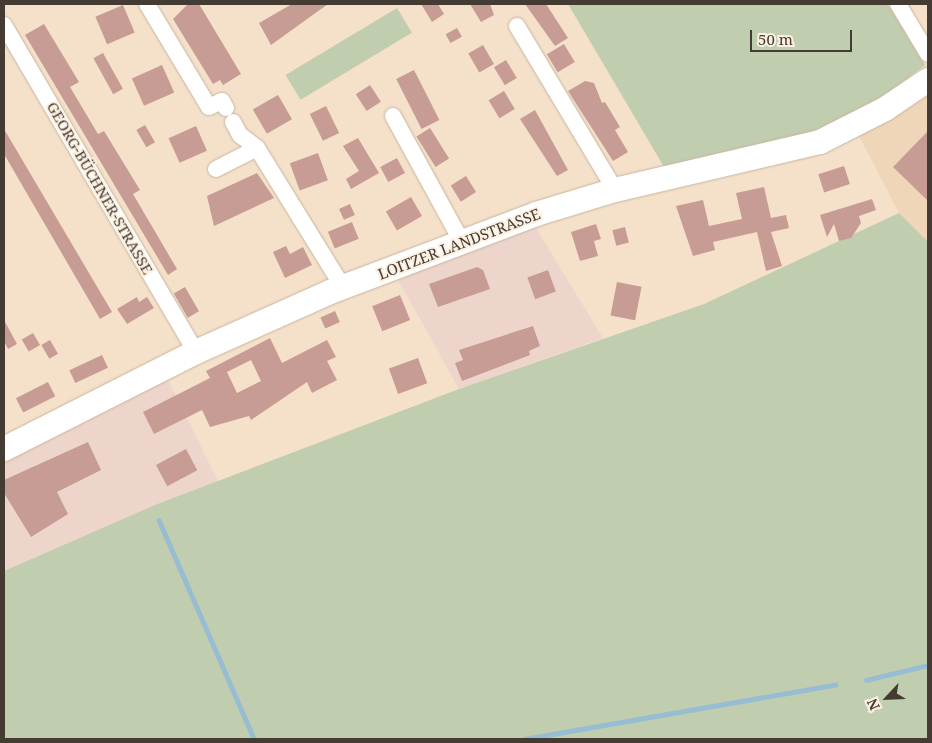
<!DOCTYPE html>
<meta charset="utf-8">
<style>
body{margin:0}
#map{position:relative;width:932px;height:743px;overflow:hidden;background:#f5e1ca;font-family:"Noto Serif",serif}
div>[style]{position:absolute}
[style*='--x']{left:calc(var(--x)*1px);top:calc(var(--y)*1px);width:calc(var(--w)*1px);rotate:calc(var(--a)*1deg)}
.commercial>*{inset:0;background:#edd5cc}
.built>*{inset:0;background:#efd6b9}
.green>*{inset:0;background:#c1cdaf;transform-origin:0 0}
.stream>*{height:4.5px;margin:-2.25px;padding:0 2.25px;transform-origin:2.25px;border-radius:2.25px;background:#98bdd3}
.building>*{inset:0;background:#c69c94;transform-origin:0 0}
.roads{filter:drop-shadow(0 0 1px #c8b59f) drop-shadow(0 0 1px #c8b59f)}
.street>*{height:16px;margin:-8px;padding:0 8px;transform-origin:8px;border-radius:8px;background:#fff}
.secondary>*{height:24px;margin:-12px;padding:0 12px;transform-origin:12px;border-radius:12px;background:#fff}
span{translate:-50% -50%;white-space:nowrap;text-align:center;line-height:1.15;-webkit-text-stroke:4px #fcf0e2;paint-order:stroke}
.street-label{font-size:15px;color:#443c33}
.frame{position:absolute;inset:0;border:5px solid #443c33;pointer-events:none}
.north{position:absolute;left:862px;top:673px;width:50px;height:50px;-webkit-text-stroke:4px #fcf0e2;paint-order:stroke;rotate:245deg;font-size:14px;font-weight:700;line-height:20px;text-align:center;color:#443c33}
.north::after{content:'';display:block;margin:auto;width:18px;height:22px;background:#443c33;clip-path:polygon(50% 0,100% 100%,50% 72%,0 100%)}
.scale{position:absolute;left:750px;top:30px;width:102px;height:22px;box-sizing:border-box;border:2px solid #443c33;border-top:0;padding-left:6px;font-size:15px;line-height:18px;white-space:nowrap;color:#443c33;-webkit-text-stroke:4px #fcf0e2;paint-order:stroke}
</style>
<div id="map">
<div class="commercial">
<i style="clip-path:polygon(533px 223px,603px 338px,459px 389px,396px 276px)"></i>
<i style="clip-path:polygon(166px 376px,219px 483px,155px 505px,4px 571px,4px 455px)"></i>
</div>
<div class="built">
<i style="clip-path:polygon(928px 87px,928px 242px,925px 244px,899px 213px,858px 134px)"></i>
</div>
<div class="green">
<i style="clip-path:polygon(568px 4px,888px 4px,925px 65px,886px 95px,805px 136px,664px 167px)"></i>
<i style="left:397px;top:8px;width:29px;height:130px;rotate:59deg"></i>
<i style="clip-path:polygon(899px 213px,928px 242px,928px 739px,4px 739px,4px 571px,155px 505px,459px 389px,704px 304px)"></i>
</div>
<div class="stream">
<i style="--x:159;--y:520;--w:239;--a:66.5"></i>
<i style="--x:866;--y:680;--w:64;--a:-13.6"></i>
<i style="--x:524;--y:739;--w:316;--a:-9.9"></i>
</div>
<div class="building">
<i style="clip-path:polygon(188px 4px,199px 4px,241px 74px,223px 85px,220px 80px,213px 84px,173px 19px)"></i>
<i style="clip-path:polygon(292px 4px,328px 4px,271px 45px,259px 23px)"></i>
<i style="clip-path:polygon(421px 4px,438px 4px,444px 14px,432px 22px)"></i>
<i style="clip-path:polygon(470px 4px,490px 4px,494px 15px,481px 22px)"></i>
<i style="clip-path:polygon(525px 4px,546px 4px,568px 38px,555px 46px)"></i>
<i style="left:123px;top:5px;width:30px;height:30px;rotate:67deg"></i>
<i style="clip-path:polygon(44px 24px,79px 82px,70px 87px,98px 134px,104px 131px,140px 190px,133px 194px,177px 269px,168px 275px,25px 35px)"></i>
<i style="left:457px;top:28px;width:10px;height:13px;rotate:61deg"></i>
<i style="left:564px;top:44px;width:21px;height:20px;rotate:59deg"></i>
<i style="left:483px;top:45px;width:22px;height:17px;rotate:60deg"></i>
<i style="left:103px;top:53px;width:41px;height:11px;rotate:61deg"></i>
<i style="left:506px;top:60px;width:21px;height:14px;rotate:59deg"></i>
<i style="left:162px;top:65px;width:30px;height:33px;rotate:66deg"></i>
<i style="left:414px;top:70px;width:56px;height:20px;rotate:63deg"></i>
<i style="clip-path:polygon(585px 81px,594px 83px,602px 103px,605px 102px,620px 127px,615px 130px,628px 152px,613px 161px,568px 91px)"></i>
<i style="left:370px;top:85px;width:20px;height:17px;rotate:57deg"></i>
<i style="left:504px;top:91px;width:21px;height:18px;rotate:59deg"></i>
<i style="left:278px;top:95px;width:28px;height:29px;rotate:60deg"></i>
<i style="left:326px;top:106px;width:30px;height:18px;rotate:64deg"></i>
<i style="clip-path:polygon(535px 110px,568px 170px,557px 176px,520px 119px)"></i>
<i style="left:145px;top:125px;width:20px;height:10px;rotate:60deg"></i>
<i style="left:196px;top:126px;width:27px;height:30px;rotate:66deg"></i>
<i style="left:430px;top:128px;width:36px;height:16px;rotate:58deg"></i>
<i style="clip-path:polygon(4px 129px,112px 312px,100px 319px,4px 154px)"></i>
<i style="clip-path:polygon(928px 131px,928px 201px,893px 167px)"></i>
<i style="clip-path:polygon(358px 138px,379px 173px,351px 189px,346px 179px,359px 171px,343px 146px)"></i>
<i style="left:318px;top:153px;width:29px;height:30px;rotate:70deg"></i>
<i style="left:397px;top:158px;width:17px;height:19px;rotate:62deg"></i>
<i style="left:844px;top:166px;width:19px;height:27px;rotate:72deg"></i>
<i style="clip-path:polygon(257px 173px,274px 198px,214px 226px,207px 196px)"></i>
<i style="left:466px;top:176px;width:19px;height:18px;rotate:58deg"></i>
<i style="clip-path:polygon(764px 187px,771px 218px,786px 215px,789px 228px,771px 232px,782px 266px,766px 271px,757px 232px,713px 242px,715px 250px,693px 256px,676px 206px,703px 200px,709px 226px,742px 219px,736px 193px)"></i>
<i style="left:411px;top:197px;width:22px;height:29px;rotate:60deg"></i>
<i style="clip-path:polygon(872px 199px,876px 210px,859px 216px,861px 223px,851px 238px,839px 241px,834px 224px,827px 237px,820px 215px)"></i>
<i style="left:350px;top:204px;width:12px;height:12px;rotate:66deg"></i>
<i style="left:352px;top:222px;width:18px;height:26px;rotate:68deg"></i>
<i style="clip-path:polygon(596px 224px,601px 239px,594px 241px,598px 256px,580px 261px,571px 232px)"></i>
<i style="left:625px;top:227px;width:16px;height:13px;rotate:76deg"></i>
<i style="clip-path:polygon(286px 246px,290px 254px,303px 247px,312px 265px,285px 278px,273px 252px)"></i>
<i style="clip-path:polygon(477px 267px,483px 270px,490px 289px,438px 307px,429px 284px)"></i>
<i style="left:548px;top:270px;width:23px;height:22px;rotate:70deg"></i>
<i style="left:617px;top:282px;width:25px;height:34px;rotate:11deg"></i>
<i style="left:185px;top:287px;width:28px;height:13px;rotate:60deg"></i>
<i style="left:400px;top:295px;width:27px;height:30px;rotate:68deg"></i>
<i style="clip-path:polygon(137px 297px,139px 302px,147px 297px,154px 308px,127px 324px,117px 309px)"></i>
<i style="left:335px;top:311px;width:12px;height:16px;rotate:66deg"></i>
<i style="clip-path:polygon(4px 320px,17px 344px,8px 349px,4px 341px)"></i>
<i style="clip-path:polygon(533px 326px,540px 346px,529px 351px,530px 355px,462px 381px,455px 363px,463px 360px,459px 350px)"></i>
<i style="left:33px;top:333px;width:14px;height:13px;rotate:60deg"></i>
<i style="clip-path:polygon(evenodd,270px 338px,282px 363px,327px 340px,336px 357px,327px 361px,337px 380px,312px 393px,307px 382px,251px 420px,249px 416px,210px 427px,202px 410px,154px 434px,143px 412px,210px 378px,206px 371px,270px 338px,251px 360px,261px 381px,237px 393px,227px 372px,251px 360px)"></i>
<i style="left:50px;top:340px;width:16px;height:10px;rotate:60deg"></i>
<i style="left:102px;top:355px;width:14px;height:36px;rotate:65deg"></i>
<i style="left:418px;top:358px;width:27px;height:31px;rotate:70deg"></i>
<i style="left:48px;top:382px;width:16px;height:36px;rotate:63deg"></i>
<i style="clip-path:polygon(88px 442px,101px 470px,57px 492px,68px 514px,31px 537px,4px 493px,4px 480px)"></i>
<i style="left:186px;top:449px;width:24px;height:34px;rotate:62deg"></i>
</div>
<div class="roads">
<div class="street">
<i style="--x:147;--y:4;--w:120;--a:59"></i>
<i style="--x:209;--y:107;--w:14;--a:-25"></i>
<i style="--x:222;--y:101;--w:8;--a:60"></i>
<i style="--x:898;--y:4;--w:58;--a:59"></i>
<i style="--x:4;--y:25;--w:379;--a:59.6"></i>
<i style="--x:517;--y:26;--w:191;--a:59.1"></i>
<i style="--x:393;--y:116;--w:144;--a:61.3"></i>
<i style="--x:233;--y:122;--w:15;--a:62"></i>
<i style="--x:240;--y:135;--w:21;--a:37"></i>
<i style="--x:257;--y:148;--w:163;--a:58.3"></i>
<i style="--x:216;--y:169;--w:46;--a:-27.1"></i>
</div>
<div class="secondary">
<i style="--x:4;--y:449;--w:215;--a:-26.8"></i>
<i style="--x:196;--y:352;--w:147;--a:-24.1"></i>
<i style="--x:330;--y:292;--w:220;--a:-20.7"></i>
<i style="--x:536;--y:214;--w:83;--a:-16.9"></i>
<i style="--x:615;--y:190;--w:211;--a:-13.2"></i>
<i style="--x:820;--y:142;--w:73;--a:-26.9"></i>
<i style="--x:885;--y:109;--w:52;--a:-34"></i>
</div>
</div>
<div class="street-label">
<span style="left:100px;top:188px;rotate:60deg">GEORG-BÜCHNER-STRASSE</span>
<span style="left:459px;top:244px;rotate:-21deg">LOITZER LANDSTRASSE</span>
</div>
<div class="frame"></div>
<div class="north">N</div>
<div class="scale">50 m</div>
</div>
